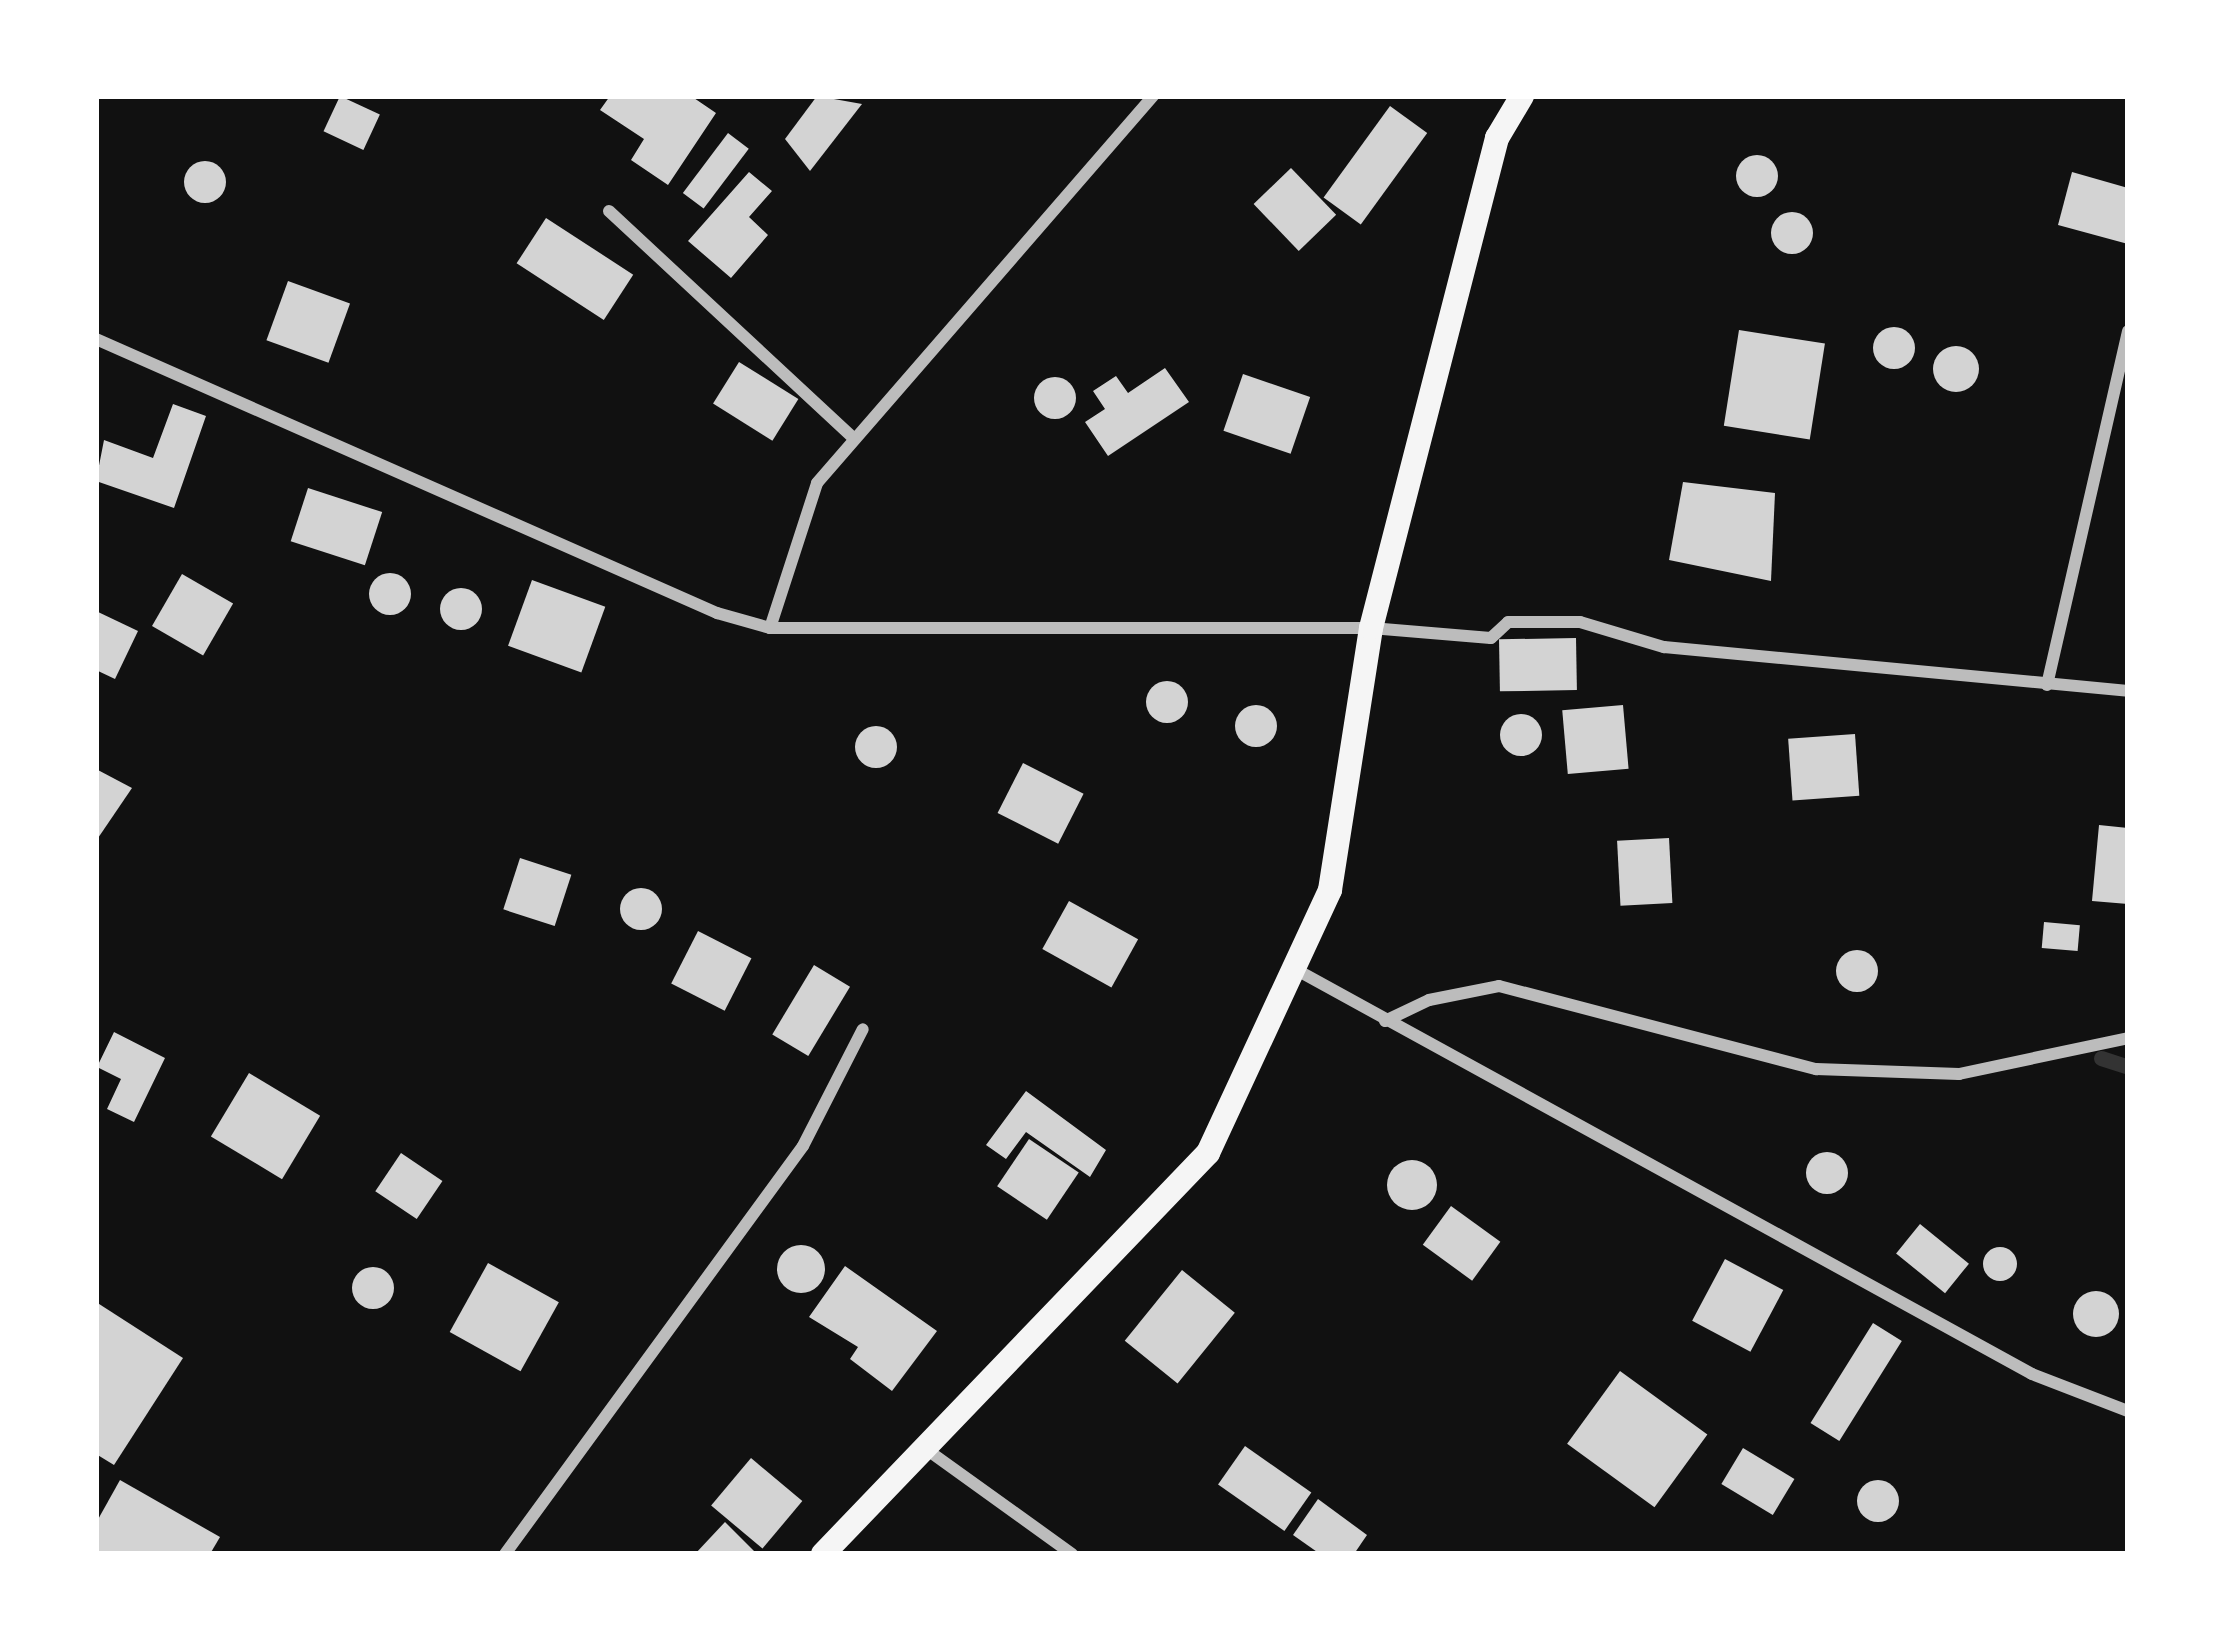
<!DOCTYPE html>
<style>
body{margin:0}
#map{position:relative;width:2224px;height:1650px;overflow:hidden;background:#111;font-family:Montserrat,sans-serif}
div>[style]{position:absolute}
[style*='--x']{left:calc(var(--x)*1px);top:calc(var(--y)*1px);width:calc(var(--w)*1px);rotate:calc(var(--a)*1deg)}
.stream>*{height:15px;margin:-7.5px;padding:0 7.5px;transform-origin:7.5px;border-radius:7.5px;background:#333}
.building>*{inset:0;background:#d3d3d3;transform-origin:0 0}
.round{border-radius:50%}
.minor>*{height:12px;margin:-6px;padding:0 6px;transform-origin:6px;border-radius:6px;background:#bcbcbc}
.secondary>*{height:24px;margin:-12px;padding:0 12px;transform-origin:12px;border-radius:12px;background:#f5f5f5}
span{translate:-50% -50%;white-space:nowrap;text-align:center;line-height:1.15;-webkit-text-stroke:9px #fff;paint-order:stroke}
.frame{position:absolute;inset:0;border:99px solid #fff;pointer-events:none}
</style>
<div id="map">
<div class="stream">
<i style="--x:2101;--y:1058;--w:28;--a:18"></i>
</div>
<div class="building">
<i style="left:340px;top:96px;width:44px;height:39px;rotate:25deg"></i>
<i style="clip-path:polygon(610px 96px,691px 96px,716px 113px,668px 185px,631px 160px,644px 139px,600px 110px)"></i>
<i style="clip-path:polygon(817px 96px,862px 104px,810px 171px,785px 139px)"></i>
<i style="left:1390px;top:106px;width:46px;height:113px;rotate:36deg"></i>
<i style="left:728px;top:133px;width:26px;height:75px;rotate:37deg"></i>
<i class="round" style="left:1736px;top:155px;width:42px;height:42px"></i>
<i class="round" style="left:184px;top:161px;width:42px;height:42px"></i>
<i style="left:1291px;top:168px;width:65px;height:52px;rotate:46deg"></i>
<i style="clip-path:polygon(749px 172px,772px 191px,749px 217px,768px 235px,731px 278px,688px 241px)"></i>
<i style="clip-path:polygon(2072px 172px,2128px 188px,2128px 244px,2058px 225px)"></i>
<i class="round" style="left:1771px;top:212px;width:42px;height:42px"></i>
<i style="left:546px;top:218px;width:104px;height:54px;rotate:33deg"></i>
<i style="left:288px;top:281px;width:66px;height:63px;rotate:20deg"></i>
<i class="round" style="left:1873px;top:327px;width:42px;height:42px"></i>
<i style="left:1739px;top:330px;width:87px;height:97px;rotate:9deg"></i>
<i class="round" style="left:1933px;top:346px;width:46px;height:46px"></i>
<i style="left:739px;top:362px;width:70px;height:49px;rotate:32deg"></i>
<i style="clip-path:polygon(1165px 368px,1189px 402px,1108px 456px,1085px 422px,1105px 409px,1093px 391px,1116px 376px,1128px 393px)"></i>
<i style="left:1243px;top:374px;width:71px;height:60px;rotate:19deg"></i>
<i class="round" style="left:1034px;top:377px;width:42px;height:42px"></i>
<i style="clip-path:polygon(173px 404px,206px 416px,174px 508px,96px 481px,104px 440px,153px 458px)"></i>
<i style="clip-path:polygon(1683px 482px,1775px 493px,1771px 581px,1669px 560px)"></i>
<i style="left:308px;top:488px;width:78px;height:56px;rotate:18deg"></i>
<i class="round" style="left:369px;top:573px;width:42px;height:42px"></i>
<i style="left:182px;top:574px;width:59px;height:60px;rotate:30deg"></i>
<i style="left:532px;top:580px;width:78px;height:70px;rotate:20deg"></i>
<i class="round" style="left:440px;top:588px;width:42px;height:42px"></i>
<i style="clip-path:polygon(96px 611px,138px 631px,115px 679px,96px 670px)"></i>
<i style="left:1576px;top:638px;width:52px;height:77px;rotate:89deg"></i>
<i class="round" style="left:1146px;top:681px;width:42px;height:42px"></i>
<i style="left:1623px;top:705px;width:64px;height:61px;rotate:85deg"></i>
<i class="round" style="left:1235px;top:705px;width:42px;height:42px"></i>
<i class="round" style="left:1500px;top:714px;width:42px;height:42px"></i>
<i class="round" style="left:855px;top:726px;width:42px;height:42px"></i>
<i style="left:1855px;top:734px;width:62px;height:67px;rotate:86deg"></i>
<i style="left:1023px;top:763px;width:68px;height:56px;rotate:27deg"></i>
<i style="clip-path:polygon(96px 769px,132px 788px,96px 841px)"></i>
<i style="clip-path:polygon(2099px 825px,2128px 828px,2128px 904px,2092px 901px)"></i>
<i style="left:1669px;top:838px;width:65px;height:52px;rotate:87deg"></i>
<i style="left:520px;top:858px;width:54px;height:54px;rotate:18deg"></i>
<i class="round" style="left:620px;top:888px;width:42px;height:42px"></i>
<i style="left:1069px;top:901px;width:79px;height:55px;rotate:29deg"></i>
<i style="left:2044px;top:922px;width:36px;height:26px;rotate:5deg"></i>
<i style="left:698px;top:931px;width:60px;height:59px;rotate:27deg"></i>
<i class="round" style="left:1836px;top:950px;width:42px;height:42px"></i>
<i style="left:814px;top:965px;width:42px;height:81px;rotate:31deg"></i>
<i style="clip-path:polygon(114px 1032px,165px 1058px,134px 1122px,107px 1109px,121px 1079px,97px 1067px)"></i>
<i style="left:249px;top:1073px;width:83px;height:74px;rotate:31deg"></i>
<i style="clip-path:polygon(1026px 1091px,1106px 1150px,1090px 1177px,1026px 1132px,1006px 1159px,986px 1145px)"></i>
<i style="left:1029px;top:1139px;width:60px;height:57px;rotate:34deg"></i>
<i class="round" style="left:1806px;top:1152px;width:42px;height:42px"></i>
<i style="left:401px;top:1153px;width:50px;height:46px;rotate:34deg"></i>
<i class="round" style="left:1387px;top:1160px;width:50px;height:50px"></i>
<i style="left:1451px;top:1206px;width:61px;height:48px;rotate:36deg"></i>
<i style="left:1920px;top:1224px;width:63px;height:38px;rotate:39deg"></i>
<i class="round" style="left:777px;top:1245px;width:48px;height:48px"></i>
<i class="round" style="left:1983px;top:1247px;width:34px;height:34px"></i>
<i style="left:1725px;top:1259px;width:66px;height:70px;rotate:28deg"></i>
<i style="left:488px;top:1263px;width:81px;height:79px;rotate:29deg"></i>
<i style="clip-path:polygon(845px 1266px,937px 1331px,892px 1391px,850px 1359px,858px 1347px,809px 1317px)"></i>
<i class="round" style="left:352px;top:1267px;width:42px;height:42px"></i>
<i style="left:1182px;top:1270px;width:68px;height:91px;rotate:39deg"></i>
<i class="round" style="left:2073px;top:1291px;width:46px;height:46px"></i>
<i style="clip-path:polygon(96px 1302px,183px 1358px,114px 1465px,96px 1454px)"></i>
<i style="left:1873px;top:1323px;width:34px;height:118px;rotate:32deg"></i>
<i style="left:1620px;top:1371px;width:108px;height:90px;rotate:36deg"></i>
<i style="left:1245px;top:1446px;width:81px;height:47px;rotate:35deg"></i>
<i style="left:1743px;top:1448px;width:60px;height:42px;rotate:31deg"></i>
<i style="left:751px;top:1458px;width:67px;height:62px;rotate:40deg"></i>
<i style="clip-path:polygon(120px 1480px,220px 1537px,210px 1554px,96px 1554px,96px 1523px)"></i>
<i class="round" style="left:1857px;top:1480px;width:42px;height:42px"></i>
<i style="clip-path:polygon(1318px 1499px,1367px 1535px,1354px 1554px,1320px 1554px,1293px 1535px)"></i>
<i style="clip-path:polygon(725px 1522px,754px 1551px,695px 1554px)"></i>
</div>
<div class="minor">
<i style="--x:609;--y:211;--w:333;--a:42.9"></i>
<i style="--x:96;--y:339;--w:679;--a:23.81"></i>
<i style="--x:717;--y:613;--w:55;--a:15.8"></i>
<i style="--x:770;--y:628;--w:601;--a:0"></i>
<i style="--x:1371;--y:628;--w:120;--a:4.8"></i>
<i style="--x:1491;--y:638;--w:23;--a:-43"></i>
<i style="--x:1508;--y:622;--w:72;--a:0"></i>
<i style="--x:1580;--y:622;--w:88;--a:16.6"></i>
<i style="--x:1664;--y:647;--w:466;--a:5.4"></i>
<i style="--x:770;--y:628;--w:152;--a:-72"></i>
<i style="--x:817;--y:483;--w:513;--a:-49.03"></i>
<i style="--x:2047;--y:685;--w:363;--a:-77.1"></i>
<i style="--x:1295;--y:969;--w:841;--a:28.79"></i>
<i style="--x:2032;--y:1374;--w:103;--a:21.1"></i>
<i style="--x:1385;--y:1021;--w:49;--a:-25.5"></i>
<i style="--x:1429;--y:1000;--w:71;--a:-11.3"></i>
<i style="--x:1499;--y:986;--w:328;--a:14.7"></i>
<i style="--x:1816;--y:1069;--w:143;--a:2"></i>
<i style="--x:1959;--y:1074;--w:173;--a:-12"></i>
<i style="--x:926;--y:1449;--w:180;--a:35.7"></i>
<i style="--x:505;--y:1554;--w:505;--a:-53.86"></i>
<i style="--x:803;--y:1146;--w:131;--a:-62.9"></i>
</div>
<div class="secondary">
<i style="--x:823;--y:1554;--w:556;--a:-46.17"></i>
<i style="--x:1208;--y:1153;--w:290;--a:-65.1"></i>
<i style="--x:1330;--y:890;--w:265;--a:-81.1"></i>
<i style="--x:1371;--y:628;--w:506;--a:-75.58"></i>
<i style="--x:1497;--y:138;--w:49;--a:-59.2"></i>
</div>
<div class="frame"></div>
</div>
